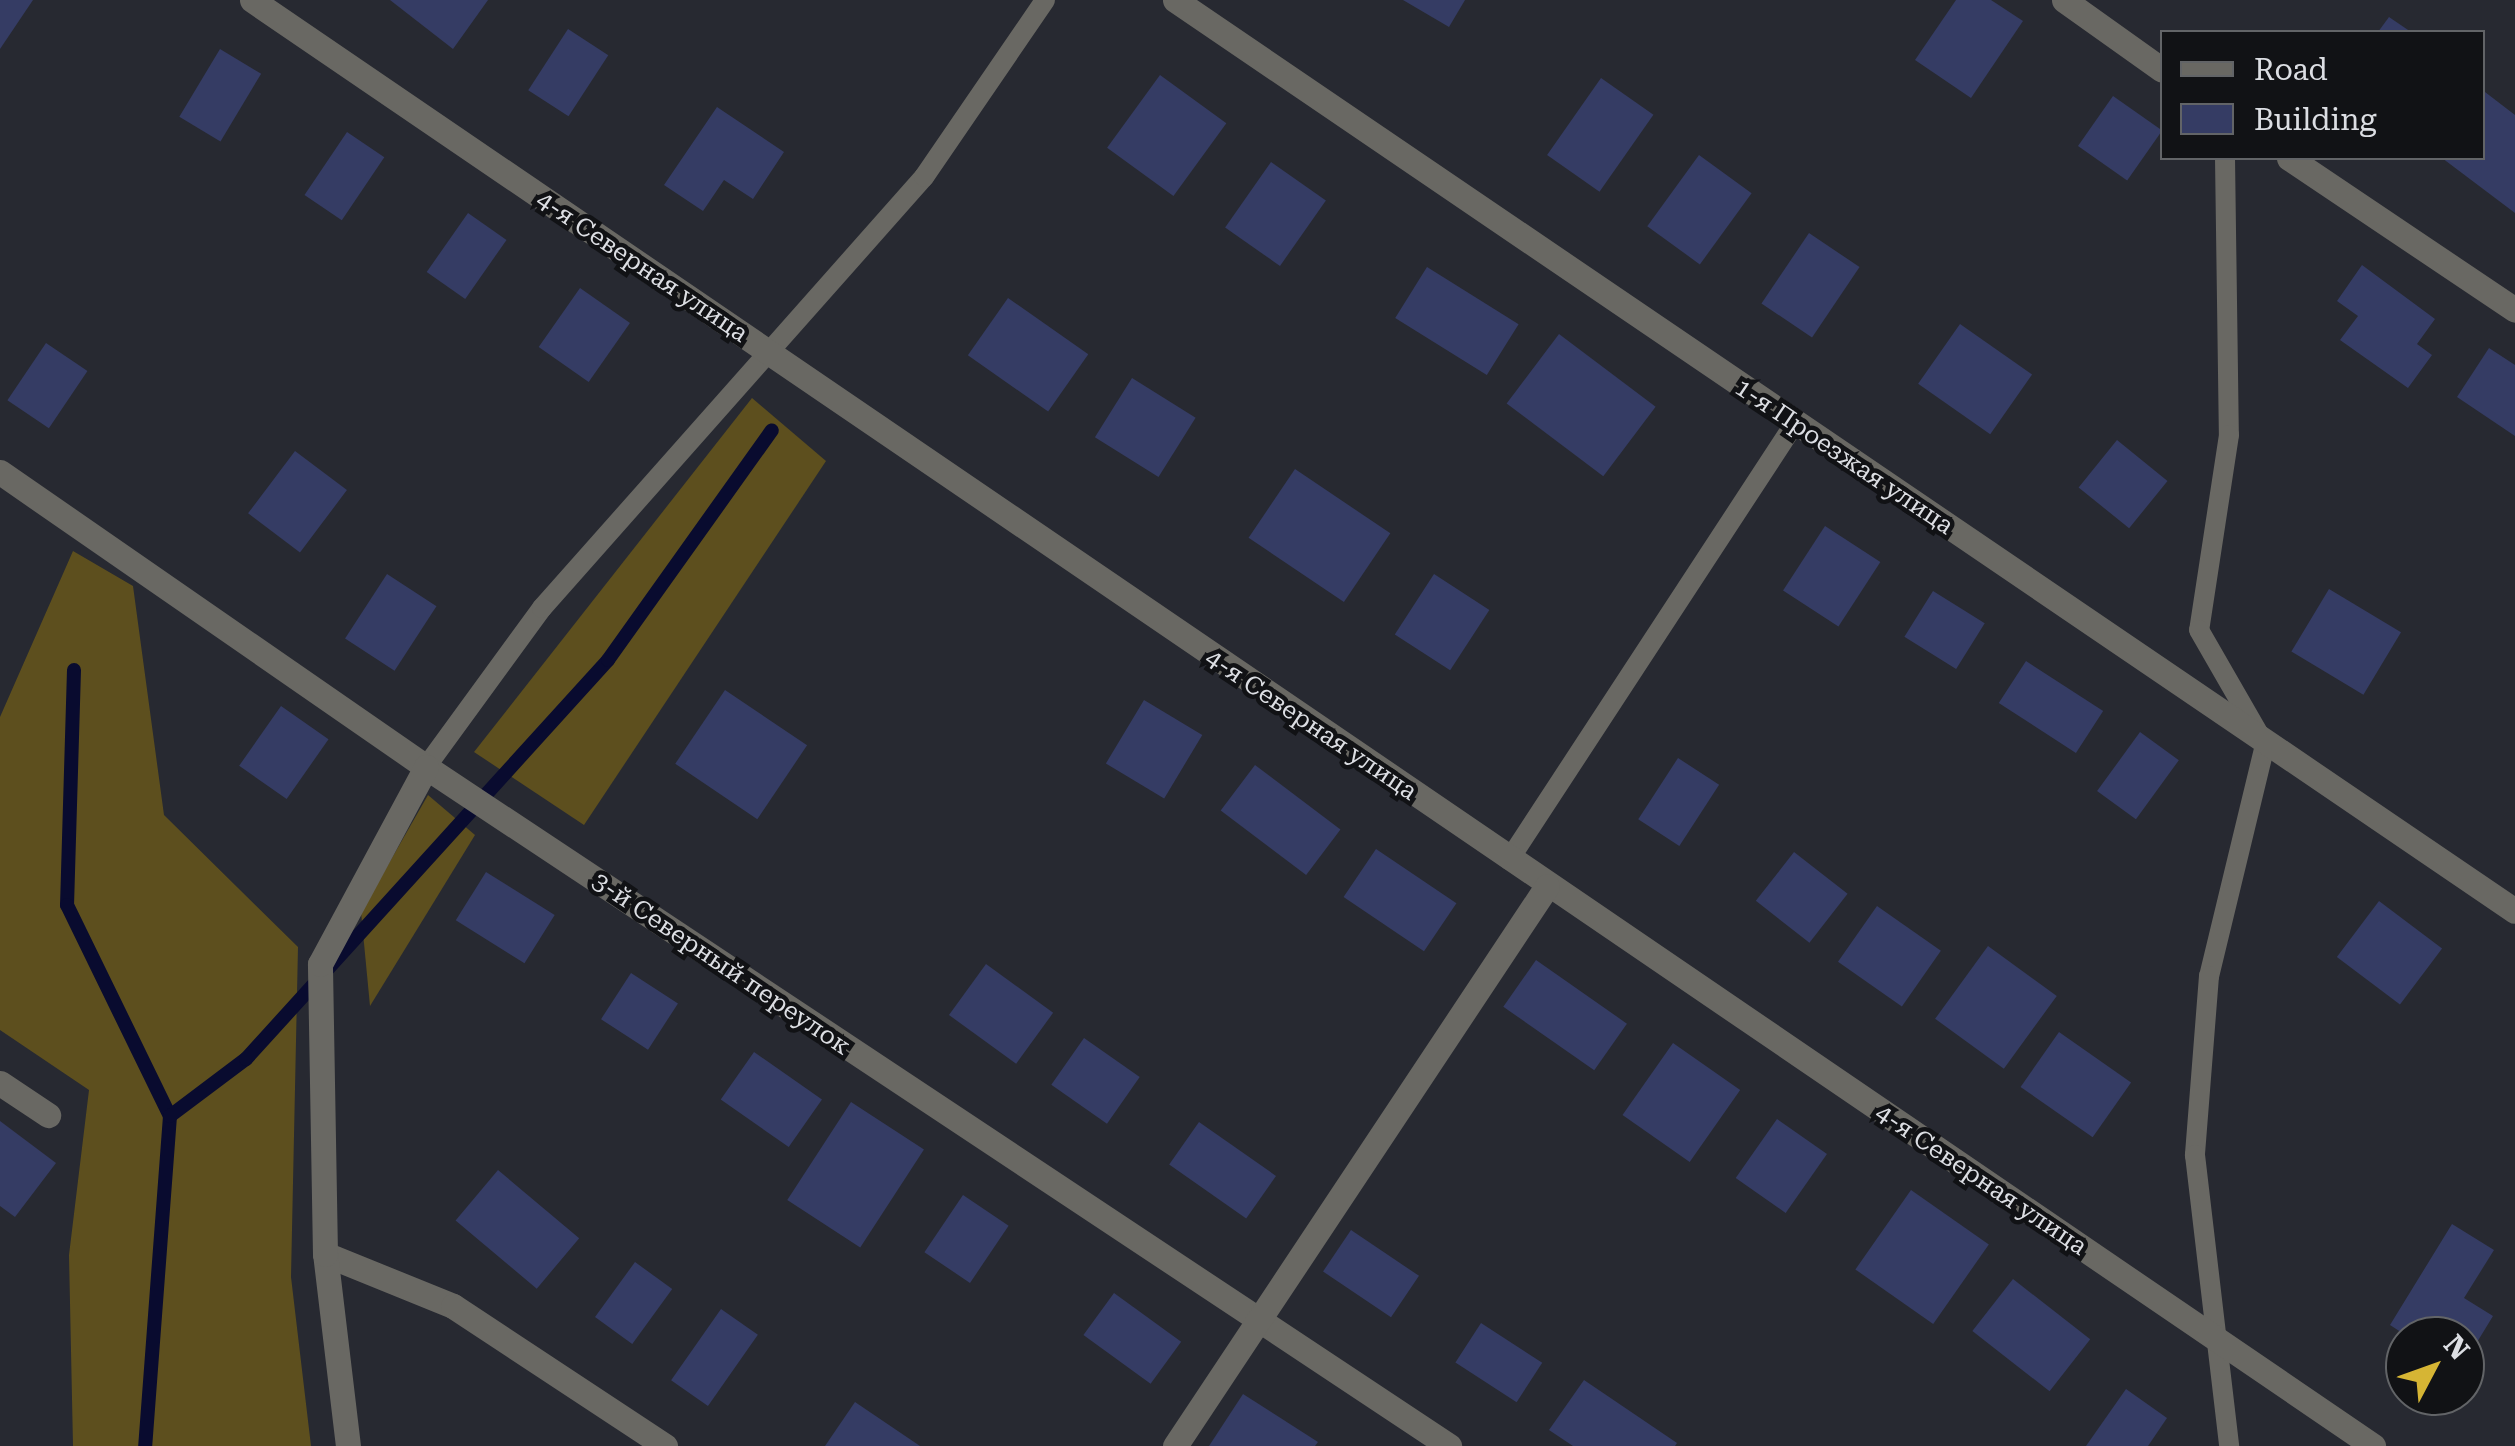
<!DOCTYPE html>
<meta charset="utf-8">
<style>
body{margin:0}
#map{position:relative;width:2515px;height:1446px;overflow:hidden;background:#272931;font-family:"Roboto Serif",serif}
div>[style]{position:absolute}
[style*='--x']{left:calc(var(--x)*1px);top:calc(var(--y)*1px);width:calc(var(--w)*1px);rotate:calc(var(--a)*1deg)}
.forest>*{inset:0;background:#5d4f1e}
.stream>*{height:14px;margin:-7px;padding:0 7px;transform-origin:7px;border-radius:7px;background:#090b2f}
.building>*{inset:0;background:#353c64;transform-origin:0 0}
.lane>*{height:20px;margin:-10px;padding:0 10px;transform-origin:10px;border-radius:10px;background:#696863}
.street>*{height:25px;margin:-12.5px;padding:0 12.5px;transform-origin:12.5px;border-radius:12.5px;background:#696863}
span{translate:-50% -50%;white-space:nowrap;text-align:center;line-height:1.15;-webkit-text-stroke:9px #111215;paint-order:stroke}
.street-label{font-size:25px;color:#dcdee3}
.legend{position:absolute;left:2160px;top:30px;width:325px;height:130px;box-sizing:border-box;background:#111215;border:2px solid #626467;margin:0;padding:12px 18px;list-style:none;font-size:30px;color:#dcdee3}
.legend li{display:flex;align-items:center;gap:20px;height:50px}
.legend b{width:50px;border:2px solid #626467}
.north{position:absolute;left:2385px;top:1316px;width:100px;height:100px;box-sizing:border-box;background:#111215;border:2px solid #626467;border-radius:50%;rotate:49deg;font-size:28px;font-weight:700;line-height:40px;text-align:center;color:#dcdee3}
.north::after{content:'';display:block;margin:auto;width:35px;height:45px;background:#d6b534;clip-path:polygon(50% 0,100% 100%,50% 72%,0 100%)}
</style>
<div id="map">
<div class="forest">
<i style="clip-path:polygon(752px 398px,826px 461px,584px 825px,474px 752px)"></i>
<i style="clip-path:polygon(73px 551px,133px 586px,164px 815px,298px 947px,291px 1277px,311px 1446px,73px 1446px,69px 1255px,89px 1090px,0 1030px,0 717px)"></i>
<i style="clip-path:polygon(428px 795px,475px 835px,370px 1006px,361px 912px)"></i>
</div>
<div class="stream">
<i style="--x:74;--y:670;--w:235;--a:91.7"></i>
<i style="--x:67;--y:905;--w:235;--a:64"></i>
<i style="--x:170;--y:1116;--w:331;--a:94.3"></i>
<i style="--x:170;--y:1116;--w:95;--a:-36.9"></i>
<i style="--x:246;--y:1059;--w:539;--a:-47.78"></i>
<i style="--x:608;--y:660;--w:282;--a:-54.5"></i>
</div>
<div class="building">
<i style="clip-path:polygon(0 0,33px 0,0 49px)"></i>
<i style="clip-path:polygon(390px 0,488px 0,453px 49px)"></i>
<i style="clip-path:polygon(1403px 0,1465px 0,1449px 27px)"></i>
<i style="clip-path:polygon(1956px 0,1991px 0,2023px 21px,1971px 98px,1915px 60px)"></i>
<i style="clip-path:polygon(2389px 17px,2411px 32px,2378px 32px)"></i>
<i style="left:568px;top:29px;width:48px;height:73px;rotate:33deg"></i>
<i style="left:220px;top:49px;width:48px;height:79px;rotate:31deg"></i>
<i style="left:1160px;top:75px;width:82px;height:90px;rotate:36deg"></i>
<i style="left:1601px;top:78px;width:64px;height:94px;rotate:35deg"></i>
<i style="clip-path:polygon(2485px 92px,2515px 115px,2515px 213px,2442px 158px,2482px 158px)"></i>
<i style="left:2113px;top:96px;width:60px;height:61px;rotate:35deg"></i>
<i style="clip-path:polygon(717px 107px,784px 152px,753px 199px,724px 180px,703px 211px,664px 185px)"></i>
<i style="left:347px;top:132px;width:45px;height:76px;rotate:34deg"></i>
<i style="left:1699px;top:155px;width:65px;height:88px;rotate:36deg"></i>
<i style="left:1271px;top:162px;width:67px;height:80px;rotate:35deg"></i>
<i style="left:468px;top:213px;width:47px;height:72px;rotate:35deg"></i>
<i style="left:1809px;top:233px;width:61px;height:85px;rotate:34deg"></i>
<i style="clip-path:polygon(2362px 265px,2435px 319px,2417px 344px,2432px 355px,2408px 388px,2340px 340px,2358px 316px,2337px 301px)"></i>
<i style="left:1427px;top:267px;width:108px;height:60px;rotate:32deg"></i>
<i style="left:580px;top:288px;width:61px;height:72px;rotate:35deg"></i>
<i style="left:1008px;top:298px;width:98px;height:70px;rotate:35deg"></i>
<i style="left:1960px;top:324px;width:88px;height:73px;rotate:35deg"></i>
<i style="left:1559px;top:334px;width:121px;height:87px;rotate:37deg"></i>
<i style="left:46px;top:343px;width:50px;height:69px;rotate:34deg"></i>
<i style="clip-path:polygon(2489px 348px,2515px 365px,2515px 436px,2457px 397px)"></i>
<i style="left:1132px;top:378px;width:75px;height:70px;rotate:32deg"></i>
<i style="left:2117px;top:440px;width:65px;height:61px;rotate:39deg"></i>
<i style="left:295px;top:451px;width:65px;height:78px;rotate:37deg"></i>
<i style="left:1295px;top:469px;width:115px;height:83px;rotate:34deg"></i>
<i style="left:1825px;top:526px;width:66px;height:77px;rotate:33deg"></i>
<i style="left:387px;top:574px;width:59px;height:77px;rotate:33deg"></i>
<i style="left:1434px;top:574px;width:66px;height:72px;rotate:33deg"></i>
<i style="left:2329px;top:589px;width:84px;height:73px;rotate:31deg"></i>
<i style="left:1933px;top:591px;width:61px;height:54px;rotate:32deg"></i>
<i style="left:2026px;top:661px;width:92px;height:50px;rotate:33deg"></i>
<i style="left:725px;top:690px;width:99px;height:89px;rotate:34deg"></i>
<i style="left:1144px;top:700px;width:68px;height:74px;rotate:31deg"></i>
<i style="left:281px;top:706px;width:58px;height:73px;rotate:35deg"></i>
<i style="left:2140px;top:732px;width:48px;height:73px;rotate:36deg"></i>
<i style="left:1678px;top:758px;width:49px;height:73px;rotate:33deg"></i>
<i style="left:1255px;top:765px;width:107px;height:57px;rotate:37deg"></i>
<i style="left:1376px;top:849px;width:97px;height:58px;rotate:34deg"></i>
<i style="left:1794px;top:852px;width:68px;height:62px;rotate:38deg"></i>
<i style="left:486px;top:872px;width:81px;height:57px;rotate:32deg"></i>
<i style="left:2379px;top:901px;width:79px;height:70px;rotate:37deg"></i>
<i style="left:1877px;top:906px;width:78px;height:68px;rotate:35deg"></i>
<i style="left:1988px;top:946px;width:85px;height:90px;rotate:36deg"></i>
<i style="left:1536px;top:960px;width:111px;height:57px;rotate:35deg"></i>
<i style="left:986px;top:964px;width:83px;height:63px;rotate:36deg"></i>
<i style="left:631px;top:973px;width:56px;height:55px;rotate:33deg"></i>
<i style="left:2059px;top:1032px;width:88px;height:67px;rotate:35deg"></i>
<i style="left:1084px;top:1038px;width:68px;height:57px;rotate:35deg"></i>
<i style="left:1673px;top:1043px;width:82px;height:88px;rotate:35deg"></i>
<i style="left:754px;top:1052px;width:83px;height:58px;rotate:35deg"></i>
<i style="left:851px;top:1102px;width:87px;height:117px;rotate:33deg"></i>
<i style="left:1777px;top:1119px;width:61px;height:72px;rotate:35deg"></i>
<i style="clip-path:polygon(0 1121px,56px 1163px,15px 1217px,0 1206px)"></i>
<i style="left:1199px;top:1122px;width:94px;height:52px;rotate:35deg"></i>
<i style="left:498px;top:1170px;width:106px;height:66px;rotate:40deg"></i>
<i style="left:1911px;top:1190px;width:95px;height:97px;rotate:35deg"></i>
<i style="left:963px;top:1195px;width:55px;height:69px;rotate:34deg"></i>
<i style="clip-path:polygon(2452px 1224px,2494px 1250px,2464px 1298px,2493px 1316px,2465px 1362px,2465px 1336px,2407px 1336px,2390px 1325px)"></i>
<i style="left:1351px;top:1230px;width:82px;height:50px;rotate:34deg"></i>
<i style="left:635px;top:1262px;width:46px;height:68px;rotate:36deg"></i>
<i style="left:2013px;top:1279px;width:98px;height:66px;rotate:38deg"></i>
<i style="left:1114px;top:1293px;width:83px;height:52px;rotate:36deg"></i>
<i style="left:721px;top:1309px;width:45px;height:87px;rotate:35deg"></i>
<i style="left:1481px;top:1323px;width:73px;height:47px;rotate:33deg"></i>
<i style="clip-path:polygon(1584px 1380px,1677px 1443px,1675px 1446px,1573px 1446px,1549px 1430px)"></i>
<i style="clip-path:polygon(2126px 1389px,2167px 1418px,2148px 1446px,2086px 1446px)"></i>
<i style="clip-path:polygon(1243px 1394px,1318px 1442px,1315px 1446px,1209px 1446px)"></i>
<i style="clip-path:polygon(855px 1402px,920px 1446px,825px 1446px)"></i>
</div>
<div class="lane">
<i style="--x:2225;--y:158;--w:277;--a:89.2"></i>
<i style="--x:2229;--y:435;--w:197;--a:98.7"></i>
<i style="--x:2199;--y:630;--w:133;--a:60.1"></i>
<i style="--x:2265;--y:745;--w:238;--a:103.6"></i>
<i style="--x:2209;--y:976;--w:180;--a:94.5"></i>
<i style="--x:2195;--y:1155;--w:293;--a:83.3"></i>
<i style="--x:426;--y:767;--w:197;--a:-53.9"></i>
<i style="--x:542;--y:608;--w:576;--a:-48.45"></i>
<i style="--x:924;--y:177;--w:214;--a:-55.6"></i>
<i style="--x:1509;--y:860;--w:522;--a:-56.8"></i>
</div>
<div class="street">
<i style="--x:252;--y:0;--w:2567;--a:34.28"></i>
<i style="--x:1175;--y:0;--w:1620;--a:34.21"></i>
<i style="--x:2064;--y:0;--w:120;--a:35.5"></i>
<i style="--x:2289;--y:158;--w:272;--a:33.9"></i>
<i style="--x:0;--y:472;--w:518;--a:34.7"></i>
<i style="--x:426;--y:767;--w:1228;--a:33.57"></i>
<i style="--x:0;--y:1083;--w:58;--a:33.7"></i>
<i style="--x:325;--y:1254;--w:138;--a:22.1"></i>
<i style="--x:453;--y:1306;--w:254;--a:33.4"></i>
<i style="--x:348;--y:1446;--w:193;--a:-96.8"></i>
<i style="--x:325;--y:1254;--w:290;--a:-91"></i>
<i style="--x:320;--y:964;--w:224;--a:-61.7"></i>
<i style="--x:1175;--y:1446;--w:672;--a:-56.4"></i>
</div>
<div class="street-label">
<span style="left:642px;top:267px;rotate:34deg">4-я Северная улица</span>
<span style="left:1844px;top:457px;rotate:34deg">1-я Проезжая улица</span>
<span style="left:1311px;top:725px;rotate:34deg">4-я Северная улица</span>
<span style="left:721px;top:964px;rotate:34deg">3-й Северный переулок</span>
<span style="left:1981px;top:1180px;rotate:34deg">4-я Северная улица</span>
</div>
<ul class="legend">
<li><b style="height:12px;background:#696863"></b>Road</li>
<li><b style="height:28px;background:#353c64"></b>Building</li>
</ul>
<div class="north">N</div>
</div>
